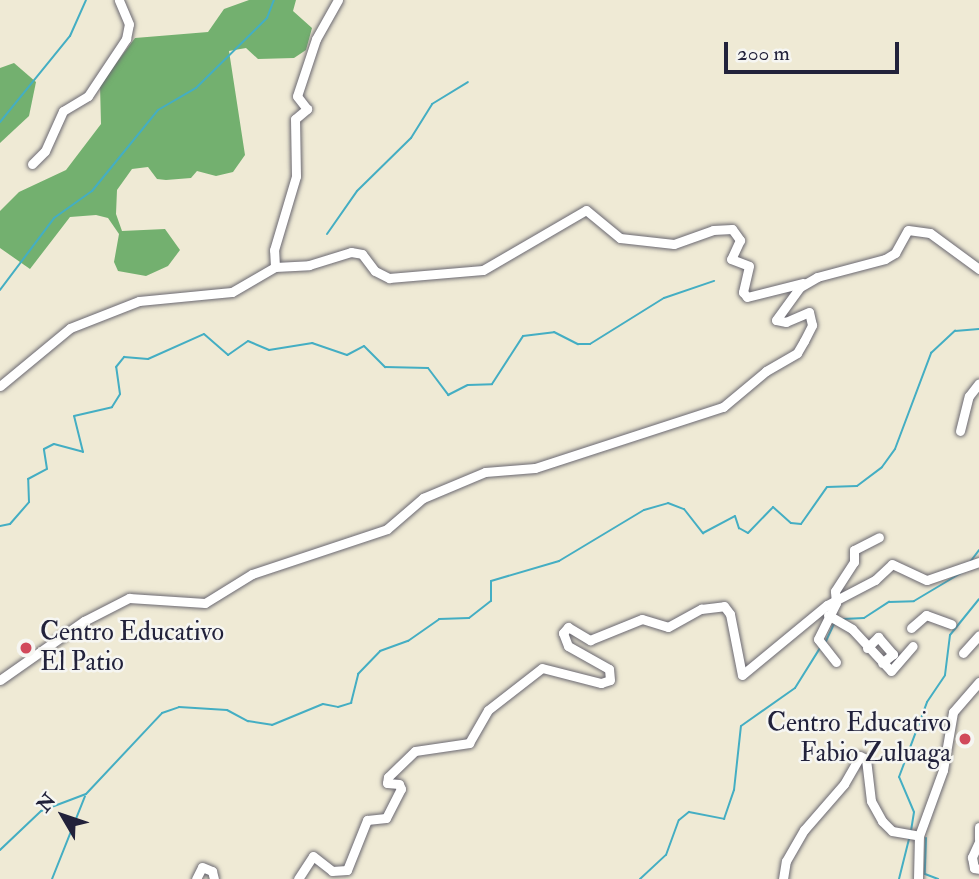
<!DOCTYPE html>
<style>
body{margin:0}
#map{position:relative;width:979px;height:879px;overflow:hidden;background:#efead5;font-family:"IM FELL Double Pica",serif}
div>[style]{position:absolute}
[style*='--x']{left:calc(var(--x)*1px);top:calc(var(--y)*1px);width:calc(var(--w)*1px);rotate:calc(var(--a)*1deg)}
.forest>*{inset:0;background:#73b06f}
.stream>*{height:2px;margin:-1px;padding:0 1px;transform-origin:1px;border-radius:1px;background:#44aec3}
.roads{filter:drop-shadow(0 0 2px #6a6871) drop-shadow(0 0 2px #6a6871)}
.minor>*{height:9px;margin:-4.5px;padding:0 4.5px;transform-origin:4.5px;border-radius:4.5px;background:#fff}
.dots>*{width:19px;height:19px;translate:-50% -50%;box-sizing:border-box;border:4px solid #f6f6f2;border-radius:50%}
span{translate:-50% -50%;white-space:nowrap;text-align:center;line-height:1.15;-webkit-text-stroke:5px #f6f6f2;paint-order:stroke}
.poi-label{font-size:26px;color:#22223b}
.left{translate:0 -50%;text-align:left}
.right{translate:-100% -50%;text-align:right}
.north{position:absolute;left:28px;top:781px;width:70px;height:70px;-webkit-text-stroke:5px #f6f6f2;paint-order:stroke;rotate:309deg;font-size:19px;font-weight:700;line-height:28px;text-align:center;color:#22223b}
.north::after{content:'';display:block;margin:auto;width:24px;height:32px;background:#22223b;clip-path:polygon(50% 0,100% 100%,50% 72%,0 100%)}
.scale{position:absolute;left:724px;top:42px;width:175px;height:32px;box-sizing:border-box;border:4px solid #22223b;border-top:0;padding-left:9px;font-size:21px;line-height:24px;white-space:nowrap;color:#22223b;-webkit-text-stroke:5px #f6f6f2;paint-order:stroke}
</style>
<div id="map">
<div class="forest">
<i style="clip-path:polygon(249px 0,296px 0,293px 11px,312px 28px,306px 50px,294px 58px,258px 59px,246px 48px,229px 51px,245px 155px,233px 172px,216px 176px,197px 171px,191px 178px,166px 180px,157px 179px,148px 167px,132px 169px,117px 190px,116px 214px,122px 231px,165px 229px,180px 250px,168px 266px,146px 276px,118px 271px,114px 262px,119px 234px,108px 218px,96px 215px,70px 217px,30px 269px,0 248px,0 211px,19px 192px,66px 170px,101px 124px,100px 85px,135px 38px,208px 32px,224px 9px)"></i>
<i style="clip-path:polygon(14px 63px,36px 82px,29px 116px,0 143px,0 68px)"></i>
</div>
<div class="stream">
<i style="--x:0;--y:122;--w:111;--a:-50.9"></i>
<i style="--x:70;--y:36;--w:39;--a:-66"></i>
<i style="--x:327;--y:234;--w:52;--a:-55.1"></i>
<i style="--x:357;--y:191;--w:76;--a:-44.5"></i>
<i style="--x:411;--y:138;--w:40;--a:-58"></i>
<i style="--x:432;--y:104;--w:42;--a:-31.4"></i>
<i style="--x:0;--y:290;--w:90;--a:-53.1"></i>
<i style="--x:54;--y:218;--w:47;--a:-35.4"></i>
<i style="--x:92;--y:191;--w:104;--a:-50.8"></i>
<i style="--x:158;--y:110;--w:44;--a:-30.1"></i>
<i style="--x:196;--y:88;--w:100;--a:-44.6"></i>
<i style="--x:267;--y:18;--w:19;--a:-69"></i>
<i style="--x:0;--y:526;--w:10;--a:-11"></i>
<i style="--x:10;--y:524;--w:29;--a:-49"></i>
<i style="--x:29;--y:502;--w:23;--a:-92"></i>
<i style="--x:28;--y:479;--w:21;--a:-28"></i>
<i style="--x:47;--y:469;--w:20;--a:-99"></i>
<i style="--x:44;--y:449;--w:11;--a:-27"></i>
<i style="--x:54;--y:444;--w:30;--a:15"></i>
<i style="--x:83;--y:452;--w:37;--a:-104"></i>
<i style="--x:74;--y:416;--w:39;--a:-13"></i>
<i style="--x:112;--y:407;--w:15;--a:-58"></i>
<i style="--x:120;--y:394;--w:27;--a:-98"></i>
<i style="--x:116;--y:367;--w:13;--a:-51"></i>
<i style="--x:124;--y:357;--w:24;--a:5"></i>
<i style="--x:148;--y:359;--w:61;--a:-24.1"></i>
<i style="--x:204;--y:334;--w:32;--a:41"></i>
<i style="--x:228;--y:355;--w:24;--a:-35"></i>
<i style="--x:248;--y:341;--w:23;--a:23"></i>
<i style="--x:269;--y:350;--w:44;--a:-9.2"></i>
<i style="--x:312;--y:343;--w:37;--a:19"></i>
<i style="--x:347;--y:355;--w:19;--a:-28"></i>
<i style="--x:364;--y:346;--w:30;--a:45"></i>
<i style="--x:385;--y:367;--w:43;--a:1.3"></i>
<i style="--x:428;--y:368;--w:34;--a:53"></i>
<i style="--x:448;--y:395;--w:22;--a:-27"></i>
<i style="--x:468;--y:385;--w:24;--a:-2"></i>
<i style="--x:492;--y:384;--w:57;--a:-57.1"></i>
<i style="--x:523;--y:336;--w:31;--a:-7"></i>
<i style="--x:554;--y:332;--w:27;--a:27"></i>
<i style="--x:578;--y:344;--w:12;--a:0"></i>
<i style="--x:590;--y:344;--w:87;--a:-31.9"></i>
<i style="--x:664;--y:298;--w:53;--a:-18.8"></i>
<i style="--x:970;--y:562;--w:15;--a:-53"></i>
<i style="--x:843;--y:619;--w:21;--a:-3"></i>
<i style="--x:864;--y:618;--w:30;--a:-33"></i>
<i style="--x:889;--y:602;--w:25;--a:-2"></i>
<i style="--x:914;--y:601;--w:61;--a:-30.8"></i>
<i style="--x:826;--y:641;--w:19;--a:-65"></i>
<i style="--x:911;--y:831;--w:19;--a:-81"></i>
<i style="--x:914;--y:812;--w:38;--a:-113"></i>
<i style="--x:899;--y:777;--w:80;--a:-69.5"></i>
<i style="--x:927;--y:702;--w:32;--a:-56"></i>
<i style="--x:945;--y:675;--w:40;--a:-82.9"></i>
<i style="--x:950;--y:635;--w:46;--a:-51.1"></i>
<i style="--x:926;--y:838;--w:36;--a:92"></i>
<i style="--x:925;--y:874;--w:14;--a:21"></i>
<i style="--x:0;--y:850;--w:57;--a:-43.6"></i>
<i style="--x:41;--y:811;--w:48;--a:-20.7"></i>
<i style="--x:86;--y:794;--w:111;--a:-46.8"></i>
<i style="--x:162;--y:713;--w:18;--a:-19"></i>
<i style="--x:179;--y:707;--w:48;--a:3.6"></i>
<i style="--x:227;--y:710;--w:24;--a:28"></i>
<i style="--x:248;--y:721;--w:24;--a:9"></i>
<i style="--x:272;--y:725;--w:55;--a:-22.4"></i>
<i style="--x:323;--y:704;--w:15;--a:11"></i>
<i style="--x:338;--y:707;--w:14;--a:-17"></i>
<i style="--x:351;--y:703;--w:30;--a:-76"></i>
<i style="--x:358;--y:674;--w:32;--a:-46"></i>
<i style="--x:380;--y:651;--w:30;--a:-20"></i>
<i style="--x:408;--y:641;--w:38;--a:-35"></i>
<i style="--x:439;--y:619;--w:30;--a:-2"></i>
<i style="--x:469;--y:618;--w:28;--a:-38"></i>
<i style="--x:491;--y:601;--w:20;--a:-90"></i>
<i style="--x:491;--y:581;--w:71;--a:-16.4"></i>
<i style="--x:559;--y:561;--w:99;--a:-31"></i>
<i style="--x:644;--y:510;--w:25;--a:-16"></i>
<i style="--x:668;--y:503;--w:17;--a:21"></i>
<i style="--x:684;--y:509;--w:31;--a:52"></i>
<i style="--x:703;--y:533;--w:36;--a:-28"></i>
<i style="--x:735;--y:516;--w:13;--a:72"></i>
<i style="--x:739;--y:528;--w:10;--a:29"></i>
<i style="--x:748;--y:533;--w:36;--a:-46"></i>
<i style="--x:773;--y:507;--w:24;--a:42"></i>
<i style="--x:791;--y:523;--w:10;--a:6"></i>
<i style="--x:801;--y:524;--w:45;--a:-54.9"></i>
<i style="--x:827;--y:487;--w:30;--a:-2"></i>
<i style="--x:857;--y:486;--w:31;--a:-37"></i>
<i style="--x:882;--y:467;--w:22;--a:-54"></i>
<i style="--x:895;--y:449;--w:103;--a:-69.4"></i>
<i style="--x:931;--y:353;--w:33;--a:-43"></i>
<i style="--x:955;--y:331;--w:24;--a:-5"></i>
<i style="--x:52;--y:879;--w:89;--a:-68.3"></i>
<i style="--x:640;--y:879;--w:35;--a:-43"></i>
<i style="--x:666;--y:855;--w:37;--a:-70"></i>
<i style="--x:679;--y:820;--w:13;--a:-39"></i>
<i style="--x:689;--y:812;--w:36;--a:11"></i>
<i style="--x:724;--y:819;--w:31;--a:-71"></i>
<i style="--x:734;--y:790;--w:64;--a:-83.8"></i>
<i style="--x:741;--y:726;--w:66;--a:-35.1"></i>
<i style="--x:795;--y:688;--w:47;--a:-58"></i>
<i style="--x:899;--y:879;--w:41;--a:-76"></i>
</div>
<div class="roads">
<div class="minor">
<i style="--x:32;--y:164;--w:18;--a:-45"></i>
<i style="--x:45;--y:151;--w:44;--a:-65.8"></i>
<i style="--x:63;--y:111;--w:29;--a:-31"></i>
<i style="--x:88;--y:96;--w:69;--a:-56.3"></i>
<i style="--x:126;--y:39;--w:15;--a:-79"></i>
<i style="--x:129;--y:24;--w:26;--a:-113"></i>
<i style="--x:275;--y:267;--w:17;--a:-93"></i>
<i style="--x:274;--y:250;--w:77;--a:-73.4"></i>
<i style="--x:296;--y:176;--w:57;--a:-91"></i>
<i style="--x:295;--y:119;--w:16;--a:-40"></i>
<i style="--x:307;--y:109;--w:16;--a:-128"></i>
<i style="--x:297;--y:96;--w:60;--a:-71.6"></i>
<i style="--x:316;--y:39;--w:45;--a:-60.6"></i>
<i style="--x:0;--y:386;--w:91;--a:-39.6"></i>
<i style="--x:70;--y:328;--w:74;--a:-21.4"></i>
<i style="--x:139;--y:301;--w:93;--a:-5.5"></i>
<i style="--x:232;--y:292;--w:50;--a:-30.2"></i>
<i style="--x:275;--y:267;--w:34;--a:-3"></i>
<i style="--x:309;--y:265;--w:44;--a:-17.2"></i>
<i style="--x:351;--y:252;--w:11;--a:10"></i>
<i style="--x:362;--y:254;--w:21;--a:53"></i>
<i style="--x:375;--y:271;--w:16;--a:27"></i>
<i style="--x:389;--y:278;--w:94;--a:-4.9"></i>
<i style="--x:483;--y:270;--w:119;--a:-30.2"></i>
<i style="--x:586;--y:210;--w:44;--a:39.5"></i>
<i style="--x:620;--y:238;--w:54;--a:6.3"></i>
<i style="--x:674;--y:244;--w:41;--a:-19.7"></i>
<i style="--x:713;--y:230;--w:19;--a:-3"></i>
<i style="--x:732;--y:229;--w:14;--a:54"></i>
<i style="--x:740;--y:240;--w:21;--a:115"></i>
<i style="--x:731;--y:259;--w:19;--a:21"></i>
<i style="--x:749;--y:266;--w:27;--a:103"></i>
<i style="--x:743;--y:292;--w:6;--a:51"></i>
<i style="--x:747;--y:297;--w:58;--a:-14"></i>
<i style="--x:960;--y:431;--w:36;--a:-76"></i>
<i style="--x:969;--y:396;--w:16;--a:-52"></i>
<i style="--x:828;--y:615;--w:28;--a:30"></i>
<i style="--x:852;--y:629;--w:57;--a:47.1"></i>
<i style="--x:891;--y:671;--w:33;--a:-49"></i>
<i style="--x:911;--y:628;--w:20;--a:-41"></i>
<i style="--x:926;--y:615;--w:27;--a:20"></i>
<i style="--x:867;--y:648;--w:16;--a:-45"></i>
<i style="--x:878;--y:637;--w:23;--a:49"></i>
<i style="--x:893;--y:654;--w:14;--a:141"></i>
<i style="--x:963;--y:653;--w:24;--a:-48"></i>
<i style="--x:836;--y:662;--w:29;--a:-128"></i>
<i style="--x:818;--y:639;--w:40;--a:-63.4"></i>
<i style="--x:836;--y:603;--w:12;--a:-95"></i>
<i style="--x:835;--y:591;--w:35;--a:-57"></i>
<i style="--x:854;--y:562;--w:12;--a:-90"></i>
<i style="--x:854;--y:550;--w:28;--a:-27"></i>
<i style="--x:0;--y:680;--w:103;--a:-35.1"></i>
<i style="--x:84;--y:621;--w:51;--a:-27.1"></i>
<i style="--x:129;--y:598;--w:76;--a:3.8"></i>
<i style="--x:205;--y:603;--w:55;--a:-31.7"></i>
<i style="--x:252;--y:574;--w:142;--a:-18.4"></i>
<i style="--x:387;--y:529;--w:48;--a:-40.7"></i>
<i style="--x:423;--y:498;--w:67;--a:-22.8"></i>
<i style="--x:485;--y:472;--w:50;--a:-4.6"></i>
<i style="--x:535;--y:468;--w:198;--a:-18"></i>
<i style="--x:723;--y:407;--w:56;--a:-39.9"></i>
<i style="--x:766;--y:371;--w:36;--a:-30"></i>
<i style="--x:797;--y:353;--w:14;--a:-60"></i>
<i style="--x:804;--y:341;--w:18;--a:-63"></i>
<i style="--x:812;--y:325;--w:13;--a:-103"></i>
<i style="--x:809;--y:312;--w:25;--a:157"></i>
<i style="--x:786;--y:322;--w:10;--a:-169"></i>
<i style="--x:776;--y:320;--w:41;--a:-54"></i>
<i style="--x:800;--y:287;--w:20;--a:-30"></i>
<i style="--x:817;--y:277;--w:70;--a:-14.8"></i>
<i style="--x:885;--y:259;--w:12;--a:-31"></i>
<i style="--x:895;--y:253;--w:26;--a:-61"></i>
<i style="--x:908;--y:230;--w:22;--a:8"></i>
<i style="--x:930;--y:233;--w:61;--a:36.3"></i>
<i style="--x:979;--y:827;--w:12;--a:90"></i>
<i style="--x:979;--y:842;--w:17;--a:115"></i>
<i style="--x:972;--y:857;--w:11;--a:80"></i>
<i style="--x:974;--y:868;--w:5;--a:11"></i>
<i style="--x:196;--y:879;--w:13;--a:-63"></i>
<i style="--x:202;--y:867;--w:11;--a:22"></i>
<i style="--x:212;--y:871;--w:8;--a:76"></i>
<i style="--x:298;--y:879;--w:27;--a:-57"></i>
<i style="--x:313;--y:856;--w:24;--a:38"></i>
<i style="--x:332;--y:871;--w:15;--a:-4"></i>
<i style="--x:347;--y:870;--w:54;--a:-68.2"></i>
<i style="--x:367;--y:820;--w:19;--a:-6"></i>
<i style="--x:386;--y:818;--w:33;--a:-63"></i>
<i style="--x:401;--y:789;--w:5;--a:-112"></i>
<i style="--x:399;--y:784;--w:12;--a:-175"></i>
<i style="--x:387;--y:783;--w:6;--a:-81"></i>
<i style="--x:388;--y:777;--w:37;--a:-44"></i>
<i style="--x:415;--y:751;--w:55;--a:-8.4"></i>
<i style="--x:469;--y:743;--w:38;--a:-60"></i>
<i style="--x:488;--y:710;--w:68;--a:-37.9"></i>
<i style="--x:542;--y:668;--w:61;--a:14.3"></i>
<i style="--x:601;--y:683;--w:9;--a:-18"></i>
<i style="--x:610;--y:680;--w:11;--a:-95"></i>
<i style="--x:609;--y:669;--w:47;--a:-150.7"></i>
<i style="--x:568;--y:646;--w:14;--a:-111"></i>
<i style="--x:563;--y:633;--w:8;--a:-50"></i>
<i style="--x:568;--y:627;--w:26;--a:31"></i>
<i style="--x:590;--y:640;--w:56;--a:-22"></i>
<i style="--x:642;--y:619;--w:27;--a:17"></i>
<i style="--x:668;--y:627;--w:38;--a:-29"></i>
<i style="--x:701;--y:609;--w:23;--a:-7"></i>
<i style="--x:724;--y:606;--w:10;--a:53"></i>
<i style="--x:730;--y:614;--w:62;--a:78.9"></i>
<i style="--x:742;--y:675;--w:110;--a:-39.5"></i>
<i style="--x:827;--y:605;--w:54;--a:-27.5"></i>
<i style="--x:875;--y:580;--w:23;--a:-43"></i>
<i style="--x:892;--y:564;--w:38;--a:25"></i>
<i style="--x:927;--y:580;--w:55;--a:-19.1"></i>
<i style="--x:783;--y:879;--w:18;--a:-81"></i>
<i style="--x:786;--y:861;--w:36;--a:-60"></i>
<i style="--x:804;--y:830;--w:61;--a:-49"></i>
<i style="--x:844;--y:784;--w:32;--a:-60"></i>
<i style="--x:860;--y:756;--w:7;--a:27"></i>
<i style="--x:866;--y:759;--w:42;--a:83.2"></i>
<i style="--x:871;--y:801;--w:23;--a:61"></i>
<i style="--x:882;--y:821;--w:14;--a:45"></i>
<i style="--x:892;--y:831;--w:27;--a:10"></i>
<i style="--x:918;--y:879;--w:43;--a:-88.7"></i>
<i style="--x:919;--y:836;--w:70;--a:-70"></i>
<i style="--x:943;--y:770;--w:59;--a:-80.2"></i>
<i style="--x:953;--y:712;--w:40;--a:-49"></i>
</div>
</div>
<div class="dots">
<i style="left:26px;top:648px;background:#d1495b"></i>
<i style="left:965px;top:739px;background:#d1495b"></i>
</div>
<div class="poi-label">
<span class="left" style="left:40px;top:648px">Centro Educativo<br>El Patio</span>
<span class="right" style="left:951px;top:739px">Centro Educativo<br>Fabio Zuluaga</span>
</div>
<div class="north">N</div>
<div class="scale">200 m</div>
</div>
